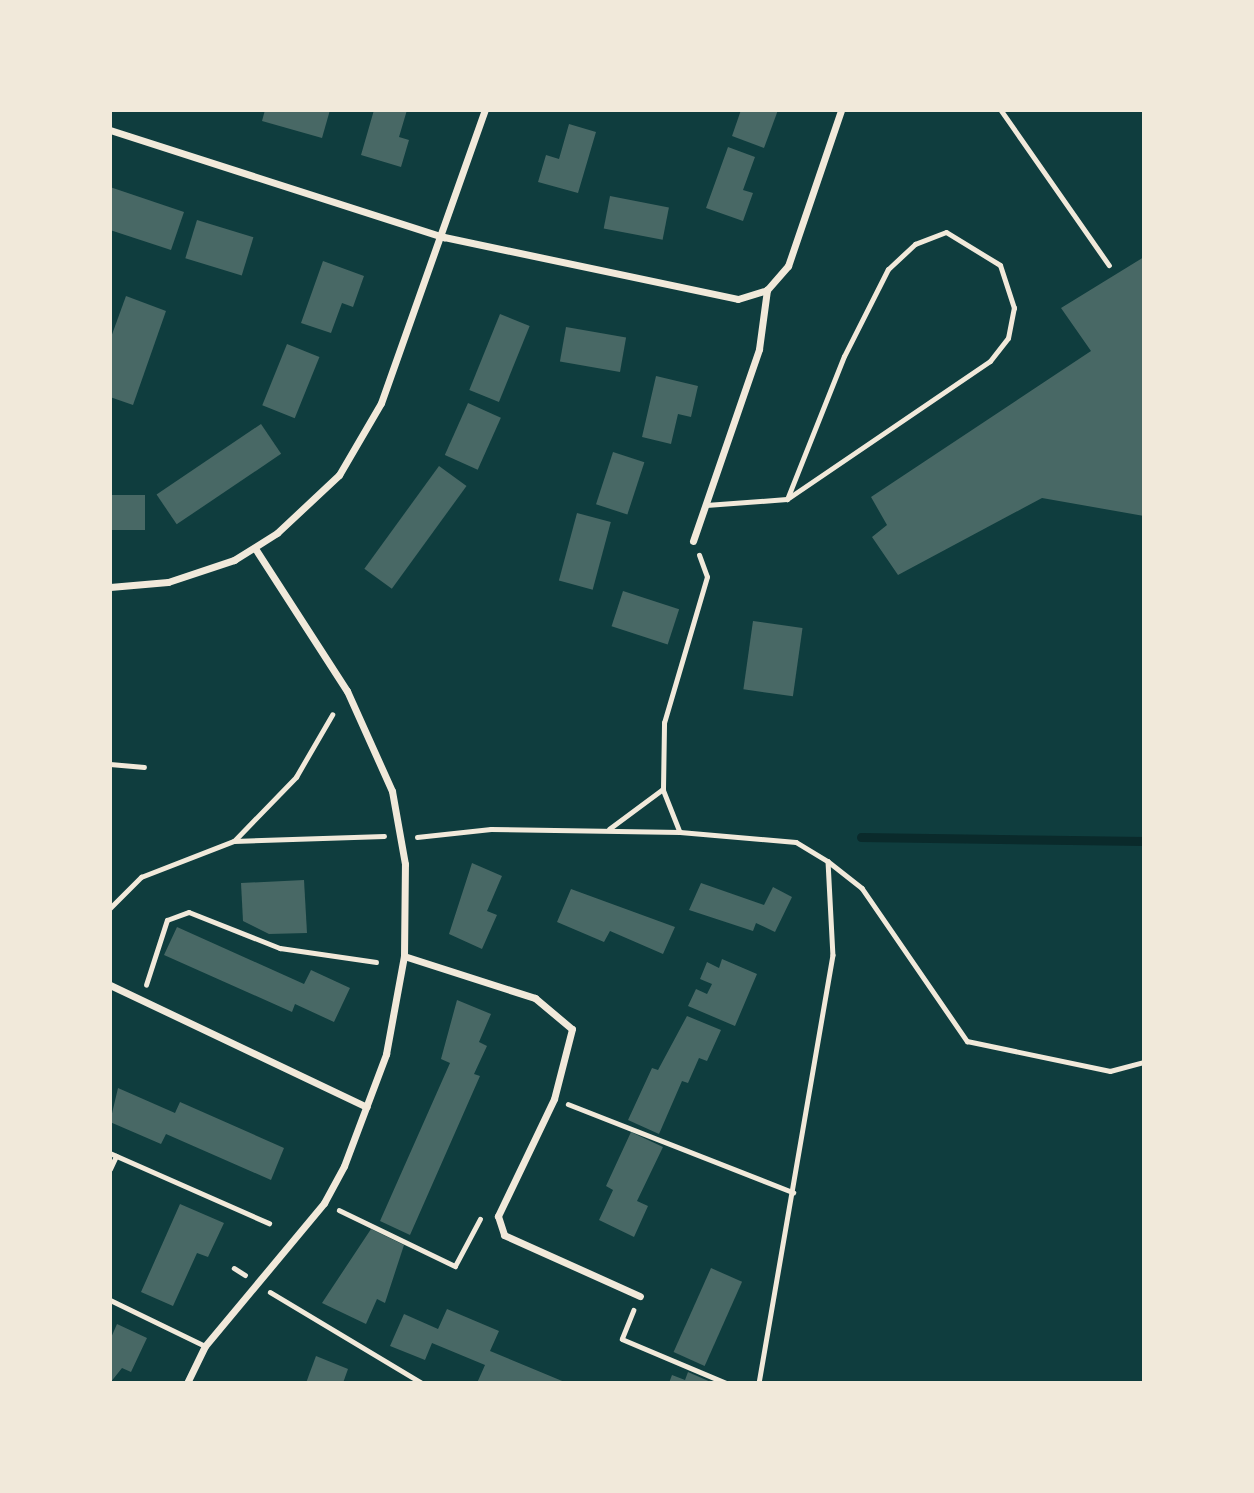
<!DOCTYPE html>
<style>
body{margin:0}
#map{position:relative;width:1254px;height:1493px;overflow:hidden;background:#0f3d3e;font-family:"PT Sans",sans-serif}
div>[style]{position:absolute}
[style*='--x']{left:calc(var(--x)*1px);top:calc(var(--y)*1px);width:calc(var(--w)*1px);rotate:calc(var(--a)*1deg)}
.stream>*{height:9px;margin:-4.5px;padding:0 4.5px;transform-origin:4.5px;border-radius:4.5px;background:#0a2a2b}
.building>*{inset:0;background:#486865;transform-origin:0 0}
.path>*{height:4.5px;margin:-2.25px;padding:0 2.25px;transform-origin:2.25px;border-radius:2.25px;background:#f1e9da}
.service>*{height:5px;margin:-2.5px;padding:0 2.5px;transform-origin:2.5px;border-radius:2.5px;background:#f1e9da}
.minor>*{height:7px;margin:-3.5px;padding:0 3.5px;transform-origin:3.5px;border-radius:3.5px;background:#f1e9da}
span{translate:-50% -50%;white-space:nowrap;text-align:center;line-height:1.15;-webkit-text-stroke:7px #f1e9da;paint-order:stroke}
.frame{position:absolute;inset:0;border:112px solid #f1e9da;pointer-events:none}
</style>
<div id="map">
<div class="stream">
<i style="--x:861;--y:837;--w:283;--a:0.8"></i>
</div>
<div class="building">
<i style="clip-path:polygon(265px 110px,330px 110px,322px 138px,262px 121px)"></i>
<i style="clip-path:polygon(374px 110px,407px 110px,399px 137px,409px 140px,401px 167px,361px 155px)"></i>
<i style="clip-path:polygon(741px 110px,778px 110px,764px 148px,732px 136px)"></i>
<i style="clip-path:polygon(569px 124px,596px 132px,578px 193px,538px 182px,546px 155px,559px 159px)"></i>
<i style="clip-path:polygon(728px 147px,755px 157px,743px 190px,753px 193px,743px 221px,706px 208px)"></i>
<i style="clip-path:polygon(110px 187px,184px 212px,171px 250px,110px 230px)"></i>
<i style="left:610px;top:196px;width:60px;height:33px;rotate:11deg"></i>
<i style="left:197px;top:220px;width:59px;height:40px;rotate:17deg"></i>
<i style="clip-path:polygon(1144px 257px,1144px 516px,1042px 498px,898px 575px,872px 537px,887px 525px,871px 497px,1091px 351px,1061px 308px)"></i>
<i style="clip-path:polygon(323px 261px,364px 276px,353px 307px,342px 303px,331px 333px,301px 323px)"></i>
<i style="clip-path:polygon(126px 296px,166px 311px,133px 405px,110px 397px,110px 340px)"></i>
<i style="left:500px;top:314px;width:32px;height:82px;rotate:22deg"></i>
<i style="left:566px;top:327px;width:61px;height:35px;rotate:10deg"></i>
<i style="left:287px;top:344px;width:35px;height:66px;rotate:22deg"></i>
<i style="clip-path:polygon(656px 376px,698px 386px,691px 417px,678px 414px,671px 444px,642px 437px)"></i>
<i style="left:468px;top:403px;width:36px;height:57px;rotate:24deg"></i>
<i style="left:261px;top:424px;width:36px;height:126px;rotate:56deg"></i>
<i style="left:613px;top:452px;width:33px;height:55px;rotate:18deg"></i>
<i style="left:439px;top:466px;width:34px;height:127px;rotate:36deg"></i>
<i style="left:110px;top:495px;width:35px;height:35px"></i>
<i style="left:577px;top:513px;width:35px;height:70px;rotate:15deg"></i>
<i style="left:623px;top:591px;width:59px;height:37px;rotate:18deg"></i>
<i style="left:753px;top:621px;width:50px;height:69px;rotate:8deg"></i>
<i style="clip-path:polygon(472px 863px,502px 876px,487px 911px,497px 915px,482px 949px,449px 934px)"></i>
<i style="clip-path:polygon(304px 880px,307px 933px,269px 934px,243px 921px,241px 883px)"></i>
<i style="clip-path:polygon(701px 883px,764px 905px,773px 887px,792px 897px,775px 932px,756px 923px,753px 931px,689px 910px)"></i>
<i style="clip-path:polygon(571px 889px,675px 927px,663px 954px,610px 931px,604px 942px,557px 922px)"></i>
<i style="clip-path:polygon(177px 927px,304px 984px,311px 970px,350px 988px,334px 1022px,295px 1004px,292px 1012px,164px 955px)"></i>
<i style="clip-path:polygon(722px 959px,757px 974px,735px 1026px,688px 1006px,696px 989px,707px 994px,712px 984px,700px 979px,707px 962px,719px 968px)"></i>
<i style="clip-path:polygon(457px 1000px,491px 1014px,479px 1042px,487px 1046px,474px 1074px,480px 1076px,410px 1235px,380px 1221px,450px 1063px,441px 1059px)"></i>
<i style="clip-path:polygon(687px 1016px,721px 1030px,707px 1061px,699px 1058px,688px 1083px,682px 1081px,659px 1134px,628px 1120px,652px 1068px,658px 1070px)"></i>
<i style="clip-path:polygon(118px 1088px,175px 1113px,180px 1102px,284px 1148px,271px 1180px,166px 1134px,161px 1144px,110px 1122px)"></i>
<i style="clip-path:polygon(631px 1132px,663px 1147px,637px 1201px,648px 1206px,634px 1237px,599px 1220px,613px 1190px,606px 1186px)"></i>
<i style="clip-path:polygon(180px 1204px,224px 1223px,208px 1257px,197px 1253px,173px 1306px,141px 1292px)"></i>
<i style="clip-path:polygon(371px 1229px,404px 1245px,385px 1303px,377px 1299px,366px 1324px,322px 1303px)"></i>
<i style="left:711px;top:1268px;width:34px;height:92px;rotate:24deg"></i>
<i style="clip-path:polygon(447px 1309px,499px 1331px,490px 1351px,567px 1383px,477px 1383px,485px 1365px,432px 1343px,425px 1360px,390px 1346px,404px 1314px,438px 1329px)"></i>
<i style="clip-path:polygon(117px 1324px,147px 1338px,131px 1372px,122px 1368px,110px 1383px,110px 1340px)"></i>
<i style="clip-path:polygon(316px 1356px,348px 1369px,343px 1383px,306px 1383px)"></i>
<i style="clip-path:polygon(688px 1372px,713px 1383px,669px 1383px,672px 1375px,685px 1380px)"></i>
</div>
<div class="path">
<i style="--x:1001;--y:110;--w:189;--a:55.1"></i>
<i style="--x:110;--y:764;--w:34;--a:5"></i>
<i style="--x:663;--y:789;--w:46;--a:68.4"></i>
<i style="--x:609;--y:829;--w:67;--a:-36.5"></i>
<i style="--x:663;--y:789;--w:66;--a:-89.1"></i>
<i style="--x:664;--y:723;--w:152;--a:-73.6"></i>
<i style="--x:707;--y:577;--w:23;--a:-110"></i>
<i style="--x:417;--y:837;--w:74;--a:-6.2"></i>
<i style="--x:491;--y:829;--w:189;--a:0.9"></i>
<i style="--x:680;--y:832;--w:116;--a:4.9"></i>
<i style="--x:796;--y:842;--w:37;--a:31"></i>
<i style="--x:828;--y:861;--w:94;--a:87"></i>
<i style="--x:833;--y:955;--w:434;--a:99.8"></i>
<i style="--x:234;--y:841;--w:150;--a:-1.9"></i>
<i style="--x:829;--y:862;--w:42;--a:38.2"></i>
<i style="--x:862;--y:888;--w:186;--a:55.5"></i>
<i style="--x:967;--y:1041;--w:146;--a:11.8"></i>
<i style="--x:1110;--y:1071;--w:35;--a:-15"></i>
<i style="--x:110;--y:908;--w:44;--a:-45"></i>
<i style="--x:141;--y:877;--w:100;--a:-21.2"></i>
<i style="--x:234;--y:841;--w:89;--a:-45.9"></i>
<i style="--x:296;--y:777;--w:72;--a:-59.9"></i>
<i style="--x:146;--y:985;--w:68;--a:-72.1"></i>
<i style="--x:167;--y:920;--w:23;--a:-20"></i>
<i style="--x:189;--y:912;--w:98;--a:21.6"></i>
<i style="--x:280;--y:948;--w:97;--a:8.3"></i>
<i style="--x:568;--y:1104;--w:242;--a:21.4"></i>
<i style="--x:110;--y:1153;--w:174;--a:23.8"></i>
<i style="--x:110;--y:1169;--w:14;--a:-65"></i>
<i style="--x:339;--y:1210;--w:129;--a:25.8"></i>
<i style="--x:455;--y:1266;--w:53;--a:-62"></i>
<i style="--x:234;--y:1268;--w:13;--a:32"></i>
<i style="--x:270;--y:1292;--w:177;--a:30.9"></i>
<i style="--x:634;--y:1310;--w:31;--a:112"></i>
<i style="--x:622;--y:1339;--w:113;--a:22.9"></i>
</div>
<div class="service">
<i style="--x:706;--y:505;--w:81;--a:-4.2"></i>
<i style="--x:787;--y:499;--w:245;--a:-34.2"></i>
<i style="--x:990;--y:361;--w:29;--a:-52"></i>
<i style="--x:1008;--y:338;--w:31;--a:-79"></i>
<i style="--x:1014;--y:308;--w:45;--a:-108"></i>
<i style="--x:1000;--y:265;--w:63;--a:-148.6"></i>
<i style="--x:946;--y:232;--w:33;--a:159"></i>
<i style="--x:915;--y:244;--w:37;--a:137"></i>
<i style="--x:888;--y:269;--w:97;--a:116.8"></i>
<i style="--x:844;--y:356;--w:154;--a:111.7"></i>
<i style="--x:110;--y:1300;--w:106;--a:25.8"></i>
</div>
<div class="minor">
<i style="--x:110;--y:130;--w:351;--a:17.8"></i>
<i style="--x:444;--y:237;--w:300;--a:11.9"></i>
<i style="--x:738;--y:299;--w:30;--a:-17"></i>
<i style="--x:767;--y:290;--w:32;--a:-49"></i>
<i style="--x:788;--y:266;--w:165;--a:-71.2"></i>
<i style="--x:693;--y:541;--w:203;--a:-71"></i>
<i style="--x:759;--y:349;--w:60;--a:-82.3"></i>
<i style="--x:110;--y:587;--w:58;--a:-4.9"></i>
<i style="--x:168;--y:582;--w:70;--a:-18.4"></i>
<i style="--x:234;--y:560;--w:51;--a:-32.1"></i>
<i style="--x:277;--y:533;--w:85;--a:-43.1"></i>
<i style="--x:339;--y:475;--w:83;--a:-59.7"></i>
<i style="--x:381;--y:403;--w:311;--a:-70.5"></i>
<i style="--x:404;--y:956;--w:138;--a:17.8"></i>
<i style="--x:535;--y:998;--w:48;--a:40"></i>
<i style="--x:572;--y:1029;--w:72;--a:104.4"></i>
<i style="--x:554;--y:1099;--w:130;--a:115.6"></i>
<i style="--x:498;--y:1216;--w:20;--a:72"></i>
<i style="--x:504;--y:1235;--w:149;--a:24.2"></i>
<i style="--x:110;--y:985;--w:284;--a:25.4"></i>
<i style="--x:187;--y:1383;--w:41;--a:-64.1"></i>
<i style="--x:205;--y:1346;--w:186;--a:-50.2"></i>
<i style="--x:324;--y:1203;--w:42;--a:-61.6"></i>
<i style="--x:344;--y:1166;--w:120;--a:-69.4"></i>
<i style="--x:386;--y:1054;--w:100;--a:-79.6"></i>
<i style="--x:404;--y:956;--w:92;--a:-89.4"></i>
<i style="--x:405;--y:864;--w:74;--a:-100.1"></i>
<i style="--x:392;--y:791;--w:110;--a:-114.2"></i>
<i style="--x:347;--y:691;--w:170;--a:-122.8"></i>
</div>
<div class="frame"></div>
</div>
